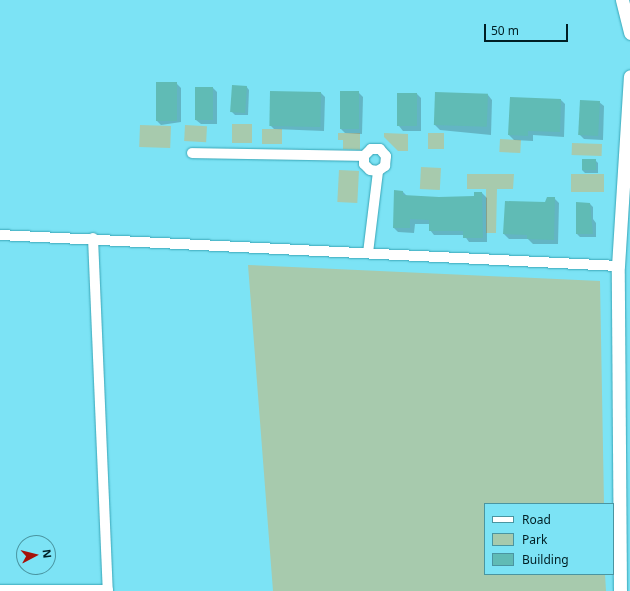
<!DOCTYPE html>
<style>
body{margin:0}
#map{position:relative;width:630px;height:591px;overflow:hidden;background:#7ce3f5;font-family:"Noto Sans",sans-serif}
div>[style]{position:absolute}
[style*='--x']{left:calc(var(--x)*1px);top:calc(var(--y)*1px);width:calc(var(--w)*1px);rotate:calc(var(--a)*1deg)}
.green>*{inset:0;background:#a7caad;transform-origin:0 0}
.shadow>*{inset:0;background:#0003}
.building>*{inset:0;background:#60bbb5;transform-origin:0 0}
.roads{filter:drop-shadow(0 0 1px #38a5b6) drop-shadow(0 0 1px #38a5b6)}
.minor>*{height:10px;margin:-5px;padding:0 5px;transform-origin:5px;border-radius:5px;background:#fff}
.tertiary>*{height:13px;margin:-6.5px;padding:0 6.5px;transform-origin:6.5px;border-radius:6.5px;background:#fff}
span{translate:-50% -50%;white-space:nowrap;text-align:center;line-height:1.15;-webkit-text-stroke:3px #7ce3f5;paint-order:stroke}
.legend{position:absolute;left:484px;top:503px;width:130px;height:72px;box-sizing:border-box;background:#7ce3f5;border:1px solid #4a95a1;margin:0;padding:5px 7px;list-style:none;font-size:12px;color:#001f24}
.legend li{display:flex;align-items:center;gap:8px;height:20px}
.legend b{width:20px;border:1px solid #4a95a1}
.north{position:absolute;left:16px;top:535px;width:40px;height:40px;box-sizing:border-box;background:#7ce3f5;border:1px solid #4a95a1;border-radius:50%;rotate:83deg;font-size:11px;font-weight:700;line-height:16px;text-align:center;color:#001f24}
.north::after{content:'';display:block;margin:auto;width:14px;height:18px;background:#a61209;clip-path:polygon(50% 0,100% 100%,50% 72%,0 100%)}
.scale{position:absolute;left:484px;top:24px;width:84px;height:18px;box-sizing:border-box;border:2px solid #001f24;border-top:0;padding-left:5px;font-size:12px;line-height:14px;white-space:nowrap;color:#001f24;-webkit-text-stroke:3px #7ce3f5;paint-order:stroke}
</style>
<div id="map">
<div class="green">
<i style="left:232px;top:124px;width:20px;height:19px"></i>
<i style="left:140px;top:125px;width:31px;height:22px;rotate:2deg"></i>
<i style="left:185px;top:125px;width:22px;height:16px;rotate:3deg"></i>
<i style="left:262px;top:129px;width:20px;height:15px"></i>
<i style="clip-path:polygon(338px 133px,360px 133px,360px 150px,343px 149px,343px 140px,338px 140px)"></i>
<i style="clip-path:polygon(384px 133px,408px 134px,408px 151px,398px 151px,384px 137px)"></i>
<i style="left:428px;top:133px;width:16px;height:16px"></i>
<i style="left:500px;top:139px;width:21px;height:13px;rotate:3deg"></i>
<i style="left:572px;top:143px;width:30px;height:12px;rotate:2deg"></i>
<i style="left:421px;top:167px;width:20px;height:22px;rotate:3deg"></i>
<i style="left:339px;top:170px;width:20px;height:32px;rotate:3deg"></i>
<i style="clip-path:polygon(467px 174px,514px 174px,513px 189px,497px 189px,496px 233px,486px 233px,486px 189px,467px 189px)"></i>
<i style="left:571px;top:174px;width:33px;height:18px"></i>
<i style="clip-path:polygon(248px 265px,600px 281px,604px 504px,485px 504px,485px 574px,605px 574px,606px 591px,273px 591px)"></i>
</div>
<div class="shadow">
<i style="clip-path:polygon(176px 83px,181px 88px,181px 122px,161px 125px,157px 121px)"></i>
<i style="clip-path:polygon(246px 86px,249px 90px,248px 115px,235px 115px,232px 112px)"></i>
<i style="clip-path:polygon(213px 88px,217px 92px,217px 124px,201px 124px,196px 120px)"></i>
<i style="clip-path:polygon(271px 92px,321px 93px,325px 97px,324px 131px,274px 129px,270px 125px)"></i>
<i style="clip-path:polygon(358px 92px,363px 97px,362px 134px,345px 133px,340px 128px)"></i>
<i style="clip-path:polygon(417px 94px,421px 98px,421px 131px,403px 131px,399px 126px)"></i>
<i style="clip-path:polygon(488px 95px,492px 100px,491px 135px,440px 130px,435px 125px)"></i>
<i style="clip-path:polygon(561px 100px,565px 104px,564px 137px,533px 135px,533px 141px,514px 140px,509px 135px)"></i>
<i style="clip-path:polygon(599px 102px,604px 106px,603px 140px,584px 139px,580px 135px)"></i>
<i style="clip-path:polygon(595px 160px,598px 163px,598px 173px,585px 173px,582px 170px)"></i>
<i style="clip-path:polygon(403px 192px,407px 196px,439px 198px,475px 197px,475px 193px,482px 193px,487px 198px,487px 242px,469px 242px,464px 235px,434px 235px,430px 230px,430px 224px,415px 224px,414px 233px,398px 232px,394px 228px)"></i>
<i style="clip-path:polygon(554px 198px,559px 203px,558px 244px,533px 244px,528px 239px,509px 239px,504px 234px)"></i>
<i style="clip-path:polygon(590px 204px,593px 207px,593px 219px,596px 223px,596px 237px,580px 237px,577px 234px)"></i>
</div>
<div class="building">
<i style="left:156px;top:82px;width:21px;height:39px"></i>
<i style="left:232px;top:85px;width:15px;height:27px;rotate:4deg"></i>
<i style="left:195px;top:87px;width:18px;height:33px"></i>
<i style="left:270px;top:91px;width:51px;height:35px;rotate:1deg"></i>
<i style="left:340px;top:91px;width:19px;height:38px"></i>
<i style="left:435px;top:92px;width:53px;height:33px;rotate:2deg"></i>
<i style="left:397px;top:93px;width:20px;height:33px"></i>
<i style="clip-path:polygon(510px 97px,561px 99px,560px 132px,528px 131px,528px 136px,508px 135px)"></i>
<i style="left:580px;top:100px;width:20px;height:35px;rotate:3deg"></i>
<i style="left:582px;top:159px;width:14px;height:11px"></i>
<i style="clip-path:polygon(394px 190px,403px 191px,403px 195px,439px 197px,474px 196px,474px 192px,482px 192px,483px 238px,463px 238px,463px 231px,429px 231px,429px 220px,410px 219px,410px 228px,393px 228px)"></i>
<i style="clip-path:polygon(547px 197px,555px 197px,554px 240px,527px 239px,527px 235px,503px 234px,505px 201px,545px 202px)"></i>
<i style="clip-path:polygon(576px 202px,590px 203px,593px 234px,576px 234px)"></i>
</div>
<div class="roads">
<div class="minor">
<i style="--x:192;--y:153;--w:172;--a:1"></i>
<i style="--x:0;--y:235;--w:619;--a:2.87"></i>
<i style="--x:93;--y:238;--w:353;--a:87.6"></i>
<i style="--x:368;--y:253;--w:83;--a:-83"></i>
<i style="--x:378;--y:171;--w:9;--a:-36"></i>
<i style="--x:385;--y:166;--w:10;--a:-84"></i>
<i style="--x:386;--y:156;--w:9;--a:-131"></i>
<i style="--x:380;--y:149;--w:9;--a:180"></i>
<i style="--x:371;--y:149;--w:10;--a:135"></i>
<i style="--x:364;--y:156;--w:8;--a:90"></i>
<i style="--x:364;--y:164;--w:8;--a:45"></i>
<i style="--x:370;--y:170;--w:8;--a:7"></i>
<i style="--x:0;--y:590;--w:108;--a:0"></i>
</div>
<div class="tertiary">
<i style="--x:622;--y:0;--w:34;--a:76"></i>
<i style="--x:620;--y:591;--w:325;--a:-90.4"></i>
<i style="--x:618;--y:266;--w:190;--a:-86.4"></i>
</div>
</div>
<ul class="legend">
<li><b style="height:5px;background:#fff"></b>Road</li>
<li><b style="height:11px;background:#a7caad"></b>Park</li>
<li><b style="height:11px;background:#60bbb5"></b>Building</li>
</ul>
<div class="north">N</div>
<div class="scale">50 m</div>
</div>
